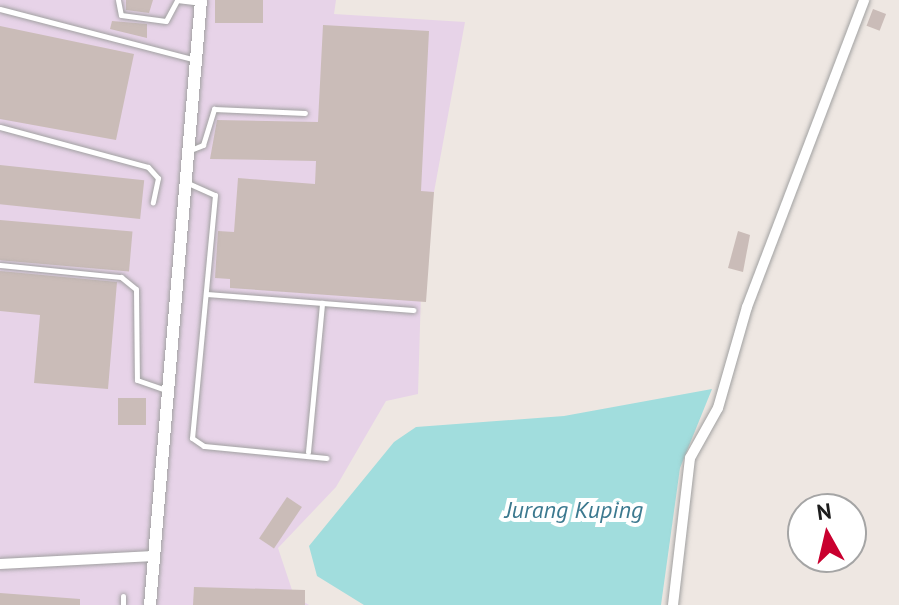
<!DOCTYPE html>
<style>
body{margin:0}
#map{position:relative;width:899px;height:605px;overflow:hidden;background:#eee7e2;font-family:"PT Sans",sans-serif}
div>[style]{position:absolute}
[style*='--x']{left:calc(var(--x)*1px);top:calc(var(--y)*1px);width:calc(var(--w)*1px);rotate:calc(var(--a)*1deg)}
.industrial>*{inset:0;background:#e7d3e8}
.water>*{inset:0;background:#a1dddd}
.building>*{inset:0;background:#cabcb8;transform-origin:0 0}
.roads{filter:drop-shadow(0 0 2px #a1a1a1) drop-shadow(0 0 2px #a1a1a1)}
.service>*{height:5px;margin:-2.5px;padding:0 2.5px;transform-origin:2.5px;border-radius:2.5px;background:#fff}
.minor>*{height:10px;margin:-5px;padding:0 5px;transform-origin:5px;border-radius:5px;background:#fff}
.tertiary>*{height:12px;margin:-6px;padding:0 6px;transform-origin:6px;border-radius:6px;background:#fff}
span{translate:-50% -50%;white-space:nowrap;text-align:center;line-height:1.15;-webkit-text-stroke:8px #fff;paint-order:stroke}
.water-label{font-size:24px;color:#3c798f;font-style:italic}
.north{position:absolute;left:787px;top:493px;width:80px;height:80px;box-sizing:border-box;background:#fff;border:2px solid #a5a5a5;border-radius:50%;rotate:352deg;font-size:22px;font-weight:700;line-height:32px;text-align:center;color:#1d1d1d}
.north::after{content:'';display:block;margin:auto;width:28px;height:36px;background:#c9002f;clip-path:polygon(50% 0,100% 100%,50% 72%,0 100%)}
</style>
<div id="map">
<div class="industrial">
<i style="clip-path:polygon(0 0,336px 0,334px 14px,465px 22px,422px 258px,418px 394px,386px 401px,336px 487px,278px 548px,294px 596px,309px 605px,0 605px)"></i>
</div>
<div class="water">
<i style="clip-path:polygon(712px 389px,680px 468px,661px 605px,364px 605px,317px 576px,309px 546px,394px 442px,416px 427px,564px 416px)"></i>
</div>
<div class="building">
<i style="clip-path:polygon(126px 0,153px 0,149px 13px,126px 10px)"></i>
<i style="left:215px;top:0;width:48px;height:23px"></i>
<i style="left:873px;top:9px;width:14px;height:18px;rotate:21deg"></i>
<i style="clip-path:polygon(112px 21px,147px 24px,147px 38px,110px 29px)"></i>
<i style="clip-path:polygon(323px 25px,429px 31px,421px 191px,434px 192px,426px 302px,230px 288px,230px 279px,215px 278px,218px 231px,234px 232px,238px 178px,315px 184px,316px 161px,210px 159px,217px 120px,318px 122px)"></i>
<i style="clip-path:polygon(0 26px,134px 54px,116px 140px,0 119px)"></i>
<i style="left:0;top:165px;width:145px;height:39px;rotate:6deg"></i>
<i style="left:0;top:220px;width:133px;height:40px;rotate:5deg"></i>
<i style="clip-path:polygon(738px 231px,750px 235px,743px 272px,728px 268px)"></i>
<i style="clip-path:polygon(0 271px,117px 282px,108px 389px,34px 383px,40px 315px,0 311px)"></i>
<i style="left:118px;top:398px;width:28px;height:27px"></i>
<i style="left:287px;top:497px;width:18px;height:50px;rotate:34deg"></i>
<i style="clip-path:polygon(194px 587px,305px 590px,305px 605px,193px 605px)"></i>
<i style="clip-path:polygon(0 593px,80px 599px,80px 605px,0 605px)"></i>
</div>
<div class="roads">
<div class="service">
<i style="--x:118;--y:0;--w:15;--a:79"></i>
<i style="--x:121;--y:15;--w:45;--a:7.6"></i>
<i style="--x:166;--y:21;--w:24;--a:-62"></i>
<i style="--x:177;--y:0;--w:23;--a:7"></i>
<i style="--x:0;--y:9;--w:203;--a:14.6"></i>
<i style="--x:0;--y:127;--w:153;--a:15.1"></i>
<i style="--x:148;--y:167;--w:15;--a:48"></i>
<i style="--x:158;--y:178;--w:25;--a:102"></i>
<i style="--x:193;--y:149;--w:11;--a:-22"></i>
<i style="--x:203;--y:145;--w:38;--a:-73"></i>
<i style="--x:214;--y:109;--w:91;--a:2.5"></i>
<i style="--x:190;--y:184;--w:27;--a:24"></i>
<i style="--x:215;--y:195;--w:244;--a:95.4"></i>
<i style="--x:192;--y:438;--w:14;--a:34"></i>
<i style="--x:204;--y:446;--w:123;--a:5.6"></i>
<i style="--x:0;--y:265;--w:122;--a:5.7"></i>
<i style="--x:121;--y:277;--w:19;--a:39"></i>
<i style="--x:136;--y:289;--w:91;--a:89.4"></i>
<i style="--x:137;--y:380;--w:34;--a:19"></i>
<i style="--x:206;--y:294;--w:208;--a:4.4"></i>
<i style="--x:308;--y:452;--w:150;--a:-84.6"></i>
<i style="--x:123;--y:605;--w:9;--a:-90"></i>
</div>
<div class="minor">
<i style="--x:0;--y:564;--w:154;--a:-3"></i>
<i style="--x:673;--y:605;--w:148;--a:-83.4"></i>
<i style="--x:690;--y:458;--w:57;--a:-60.8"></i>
<i style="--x:718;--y:408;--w:105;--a:-74"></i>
<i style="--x:747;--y:307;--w:329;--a:-69.1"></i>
</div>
<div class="tertiary">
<i style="--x:150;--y:605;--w:607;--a:-85.18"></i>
</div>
</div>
<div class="water-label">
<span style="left:574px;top:510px">Jurang Kuping</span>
</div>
<div class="north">N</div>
</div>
